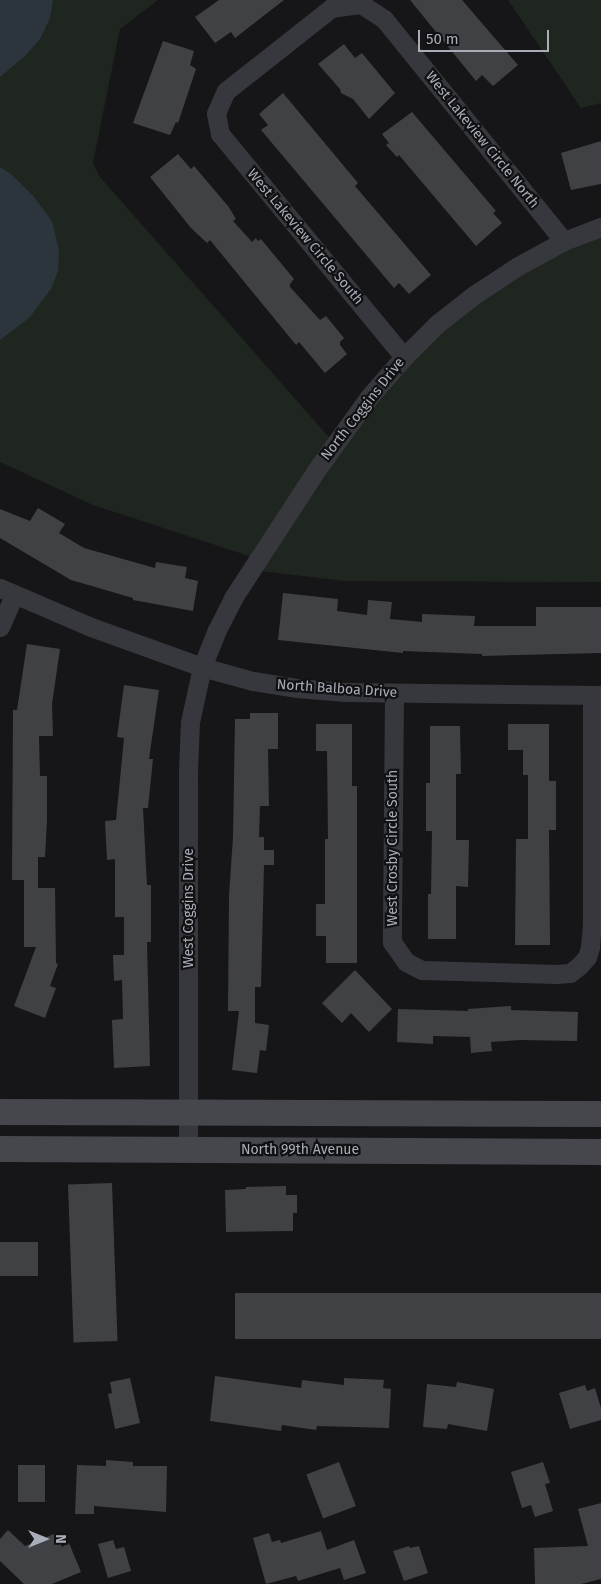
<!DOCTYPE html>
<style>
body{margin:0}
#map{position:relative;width:601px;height:1584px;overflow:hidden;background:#161618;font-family:"Fira Sans",sans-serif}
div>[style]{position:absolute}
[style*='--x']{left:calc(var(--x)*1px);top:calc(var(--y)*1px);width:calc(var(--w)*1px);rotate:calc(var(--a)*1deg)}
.green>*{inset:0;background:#1e261f}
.water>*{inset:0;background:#2c353c}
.building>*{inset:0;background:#404145;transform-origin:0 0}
.minor>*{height:19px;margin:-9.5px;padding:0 9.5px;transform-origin:9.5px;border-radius:9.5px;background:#37383d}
.secondary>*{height:26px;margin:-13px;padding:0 13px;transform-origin:13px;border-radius:13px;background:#45474d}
span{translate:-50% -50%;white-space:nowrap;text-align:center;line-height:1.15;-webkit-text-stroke:4.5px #111113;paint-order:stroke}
.street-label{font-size:14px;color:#a8adb8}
.north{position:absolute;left:20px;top:1514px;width:50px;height:50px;-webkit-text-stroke:4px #111113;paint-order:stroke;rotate:90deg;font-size:14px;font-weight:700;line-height:20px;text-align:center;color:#a8adb8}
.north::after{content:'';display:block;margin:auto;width:18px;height:22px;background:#a8adb8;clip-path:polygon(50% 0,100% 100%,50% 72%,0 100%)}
.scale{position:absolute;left:418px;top:30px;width:131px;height:22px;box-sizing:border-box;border:2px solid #a8adb8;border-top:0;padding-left:6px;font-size:15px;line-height:18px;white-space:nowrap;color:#a8adb8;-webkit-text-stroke:4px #111113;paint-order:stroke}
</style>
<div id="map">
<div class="green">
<i style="clip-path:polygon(0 0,158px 0,120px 29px,93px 163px,100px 177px,334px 443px,437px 324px,601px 227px,601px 582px,345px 581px,251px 570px,258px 559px,93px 505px,0 462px)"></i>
<i style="clip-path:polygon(508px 0,601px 0,601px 103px,581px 108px)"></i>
</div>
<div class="water">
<i style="clip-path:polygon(0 0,53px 0,50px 18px,40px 39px,26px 55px,0 77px)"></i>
<i style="clip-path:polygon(0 167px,11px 174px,34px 197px,52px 221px,59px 250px,58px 271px,51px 289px,29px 318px,0 340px)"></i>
</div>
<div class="building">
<i style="clip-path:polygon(219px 0,284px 0,235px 38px,231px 32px,215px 43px,195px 17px)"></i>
<i style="clip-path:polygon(410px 0,462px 0,518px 65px,493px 86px,482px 75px,476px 81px)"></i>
<i style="clip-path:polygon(163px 41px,194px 51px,190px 65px,196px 69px,178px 123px,176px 122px,170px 135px,133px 123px)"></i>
<i style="clip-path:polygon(344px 44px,355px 58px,362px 53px,395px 93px,369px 119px,353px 99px,341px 93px,340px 89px,318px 64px)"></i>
<i style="clip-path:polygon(283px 93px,358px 183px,355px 186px,431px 275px,409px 294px,399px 283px,394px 288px,261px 130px,268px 125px,259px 114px)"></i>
<i style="clip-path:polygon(412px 112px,496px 211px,493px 213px,502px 223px,476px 246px,399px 155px,397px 157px,386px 145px,389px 143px,382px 134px)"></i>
<i style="clip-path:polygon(601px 141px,601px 184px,571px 190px,561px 153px)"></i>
<i style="clip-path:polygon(178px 154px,191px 169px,194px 166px,228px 206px,236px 219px,233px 221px,252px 242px,256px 238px,258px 241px,261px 239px,294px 279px,290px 284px,290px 287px,320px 320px,326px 316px,344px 338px,340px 342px,340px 345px,347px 354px,325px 373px,299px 342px,296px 345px,210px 240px,207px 243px,191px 228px,150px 177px)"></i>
<i style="clip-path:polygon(38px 508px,65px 524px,59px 533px,84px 548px,155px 568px,156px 562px,187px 567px,185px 578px,198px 581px,193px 611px,133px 600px,133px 598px,71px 580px,0 538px,0 509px,30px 521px)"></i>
<i style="clip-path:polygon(283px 593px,338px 599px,337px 611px,367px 615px,368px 600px,392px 602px,390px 619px,422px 622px,422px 614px,475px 616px,474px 626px,536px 626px,536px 607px,601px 607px,601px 653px,482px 656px,482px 654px,403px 651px,403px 653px,278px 640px)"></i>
<i style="clip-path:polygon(27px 644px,60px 649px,52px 704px,53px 736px,39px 736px,40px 776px,47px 776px,47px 821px,45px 857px,38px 857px,38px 888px,55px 888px,56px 963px,58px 964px,50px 986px,56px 988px,45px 1018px,14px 1006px,36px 947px,24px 947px,24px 880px,12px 880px,13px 710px,17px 710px)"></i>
<i style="clip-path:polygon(124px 685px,159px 690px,149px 759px,153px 759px,148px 808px,143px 808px,147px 885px,151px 885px,151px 942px,147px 942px,150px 1066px,114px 1068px,112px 1020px,123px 1019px,122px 980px,114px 981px,113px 955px,124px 955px,124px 917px,115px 917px,115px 859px,107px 860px,105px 821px,116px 820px,124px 738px,117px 737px)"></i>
<i style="clip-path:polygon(250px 713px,278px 713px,278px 749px,268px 749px,269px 806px,260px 806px,259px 837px,264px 837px,264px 850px,274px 850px,274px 865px,264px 865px,261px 987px,255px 987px,255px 1023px,269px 1025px,266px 1051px,260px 1050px,257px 1073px,232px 1070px,239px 1011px,228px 1011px,229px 895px,233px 837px,235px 719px,250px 719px)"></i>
<i style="clip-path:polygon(316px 724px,352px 724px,352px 786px,357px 786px,357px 963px,326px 963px,326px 936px,316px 936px,316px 904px,325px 904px,325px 839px,328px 839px,327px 751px,316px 751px)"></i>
<i style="clip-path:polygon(508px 724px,549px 724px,549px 781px,556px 781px,556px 830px,549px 830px,550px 945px,515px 945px,516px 839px,528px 839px,528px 775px,523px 775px,523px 750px,508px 750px)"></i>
<i style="clip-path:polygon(430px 726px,460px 726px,461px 774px,456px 774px,456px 840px,469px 840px,468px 887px,456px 886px,456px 939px,428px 939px,428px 894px,431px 894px,432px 831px,426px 831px,426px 783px,430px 783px)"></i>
<i style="clip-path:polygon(355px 970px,392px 1009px,369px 1032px,351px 1013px,342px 1023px,322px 1003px)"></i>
<i style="clip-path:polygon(511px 1006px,511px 1010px,578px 1012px,577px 1041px,521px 1040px,491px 1042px,492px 1051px,471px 1053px,470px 1037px,433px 1036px,433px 1044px,397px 1042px,398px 1009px,468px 1011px,468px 1009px)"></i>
<i style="left:112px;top:1183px;width:158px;height:44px;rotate:88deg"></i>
<i style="clip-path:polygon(286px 1186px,286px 1195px,297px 1195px,297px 1213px,293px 1213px,293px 1231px,226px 1232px,225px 1190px,246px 1189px,246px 1187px)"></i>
<i style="left:0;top:1242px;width:38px;height:34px"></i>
<i style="left:235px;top:1293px;width:366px;height:46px"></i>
<i style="clip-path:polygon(215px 1376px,301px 1388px,302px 1380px,344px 1385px,344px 1378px,384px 1380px,383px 1388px,391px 1389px,389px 1428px,317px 1426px,316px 1430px,282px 1425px,281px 1431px,210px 1421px)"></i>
<i style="clip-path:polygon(130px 1378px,140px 1423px,115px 1429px,108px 1394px,112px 1393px,110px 1382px)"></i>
<i style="clip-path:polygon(457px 1382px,494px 1389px,487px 1431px,448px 1424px,447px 1429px,423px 1427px,427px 1384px,456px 1387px)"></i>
<i style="clip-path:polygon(585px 1385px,587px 1391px,595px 1388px,601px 1408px,601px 1420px,570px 1429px,559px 1393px)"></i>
<i style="clip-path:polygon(106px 1460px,133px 1462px,133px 1466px,167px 1466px,166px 1512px,94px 1506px,94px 1514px,75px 1514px,77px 1465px,106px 1466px)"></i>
<i style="left:339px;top:1462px;width:47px;height:35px;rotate:69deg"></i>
<i style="clip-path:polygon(543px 1462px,550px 1483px,545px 1484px,553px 1511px,535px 1517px,531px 1505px,522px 1508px,511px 1472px)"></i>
<i style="left:18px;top:1465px;width:27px;height:37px"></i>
<i style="clip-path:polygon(601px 1503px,601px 1579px,581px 1584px,535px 1584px,534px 1548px,588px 1546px,578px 1509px)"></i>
<i style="clip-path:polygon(8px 1530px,25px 1546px,56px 1533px,62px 1547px,69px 1543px,81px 1572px,52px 1584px,24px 1584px,0 1561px,0 1539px)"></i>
<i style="clip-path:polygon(321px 1531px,327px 1550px,354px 1540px,366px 1573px,344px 1580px,340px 1568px,298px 1581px,296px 1576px,266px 1584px,253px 1538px,269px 1533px,272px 1542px,280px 1540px,281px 1543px)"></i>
<i style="clip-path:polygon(113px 1540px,116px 1549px,124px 1547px,131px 1571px,108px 1578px,98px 1544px)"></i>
<i style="clip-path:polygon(409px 1546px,410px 1548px,419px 1546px,428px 1573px,404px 1581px,393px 1551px)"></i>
</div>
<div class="minor">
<i style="--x:404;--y:357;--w:289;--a:-129.5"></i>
<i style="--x:220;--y:134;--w:21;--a:-101"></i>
<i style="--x:216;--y:113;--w:24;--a:-66"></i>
<i style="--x:226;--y:91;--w:134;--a:-38.3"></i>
<i style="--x:331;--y:8;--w:30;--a:-8"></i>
<i style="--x:361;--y:4;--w:27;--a:33"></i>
<i style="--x:384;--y:19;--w:286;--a:51"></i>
<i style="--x:0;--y:588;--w:99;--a:23.2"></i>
<i style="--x:91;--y:627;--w:118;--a:19.8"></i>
<i style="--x:202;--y:667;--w:53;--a:15.4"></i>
<i style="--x:253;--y:681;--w:45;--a:9"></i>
<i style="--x:297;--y:688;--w:48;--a:4.8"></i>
<i style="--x:345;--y:692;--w:256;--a:0.7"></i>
<i style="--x:0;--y:627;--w:34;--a:-66"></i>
<i style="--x:394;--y:694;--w:248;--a:90.5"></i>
<i style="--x:392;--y:942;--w:24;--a:55"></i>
<i style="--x:406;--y:962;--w:18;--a:27"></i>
<i style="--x:422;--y:970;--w:134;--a:1.7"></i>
<i style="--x:556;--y:974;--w:14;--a:-4"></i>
<i style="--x:570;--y:973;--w:11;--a:-38"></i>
<i style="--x:579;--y:966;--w:12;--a:-48"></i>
<i style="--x:587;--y:957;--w:10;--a:-73"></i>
<i style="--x:590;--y:947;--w:21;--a:-85"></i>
<i style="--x:592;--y:926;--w:231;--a:-90"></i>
<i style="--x:188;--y:1150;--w:379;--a:-90"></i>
<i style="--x:188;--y:771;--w:49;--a:-87.7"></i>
<i style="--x:190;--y:722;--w:56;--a:-77.7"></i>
<i style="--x:202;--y:667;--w:40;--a:-68"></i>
<i style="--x:217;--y:630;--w:36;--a:-63"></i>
<i style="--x:233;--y:598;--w:150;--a:-56.9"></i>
<i style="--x:315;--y:472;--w:92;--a:-54.2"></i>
<i style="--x:369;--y:397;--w:53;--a:-48.8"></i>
<i style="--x:404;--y:357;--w:47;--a:-45"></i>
<i style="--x:437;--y:324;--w:47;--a:-38.1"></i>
<i style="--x:474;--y:295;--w:53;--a:-33.4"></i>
<i style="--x:518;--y:266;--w:52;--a:-28.5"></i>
<i style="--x:564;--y:241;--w:40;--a:-21"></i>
</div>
<div class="secondary">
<i style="--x:0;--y:1112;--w:601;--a:0.19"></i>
<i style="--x:0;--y:1149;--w:601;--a:0.29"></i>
</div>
<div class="street-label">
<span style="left:482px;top:140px;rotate:51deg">West Lakeview Circle North</span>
<span style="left:305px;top:237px;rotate:50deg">West Lakeview Circle South</span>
<span style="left:363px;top:409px;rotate:-52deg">North Coggins Drive</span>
<span style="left:337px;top:689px;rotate:4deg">North Balboa Drive</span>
<span style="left:393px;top:848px;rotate:-90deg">West Crosby Circle South</span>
<span style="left:189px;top:908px;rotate:-90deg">West Coggins Drive</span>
<span style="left:300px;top:1150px">North 99th Avenue</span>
</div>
<div class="north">N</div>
<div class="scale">50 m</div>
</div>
